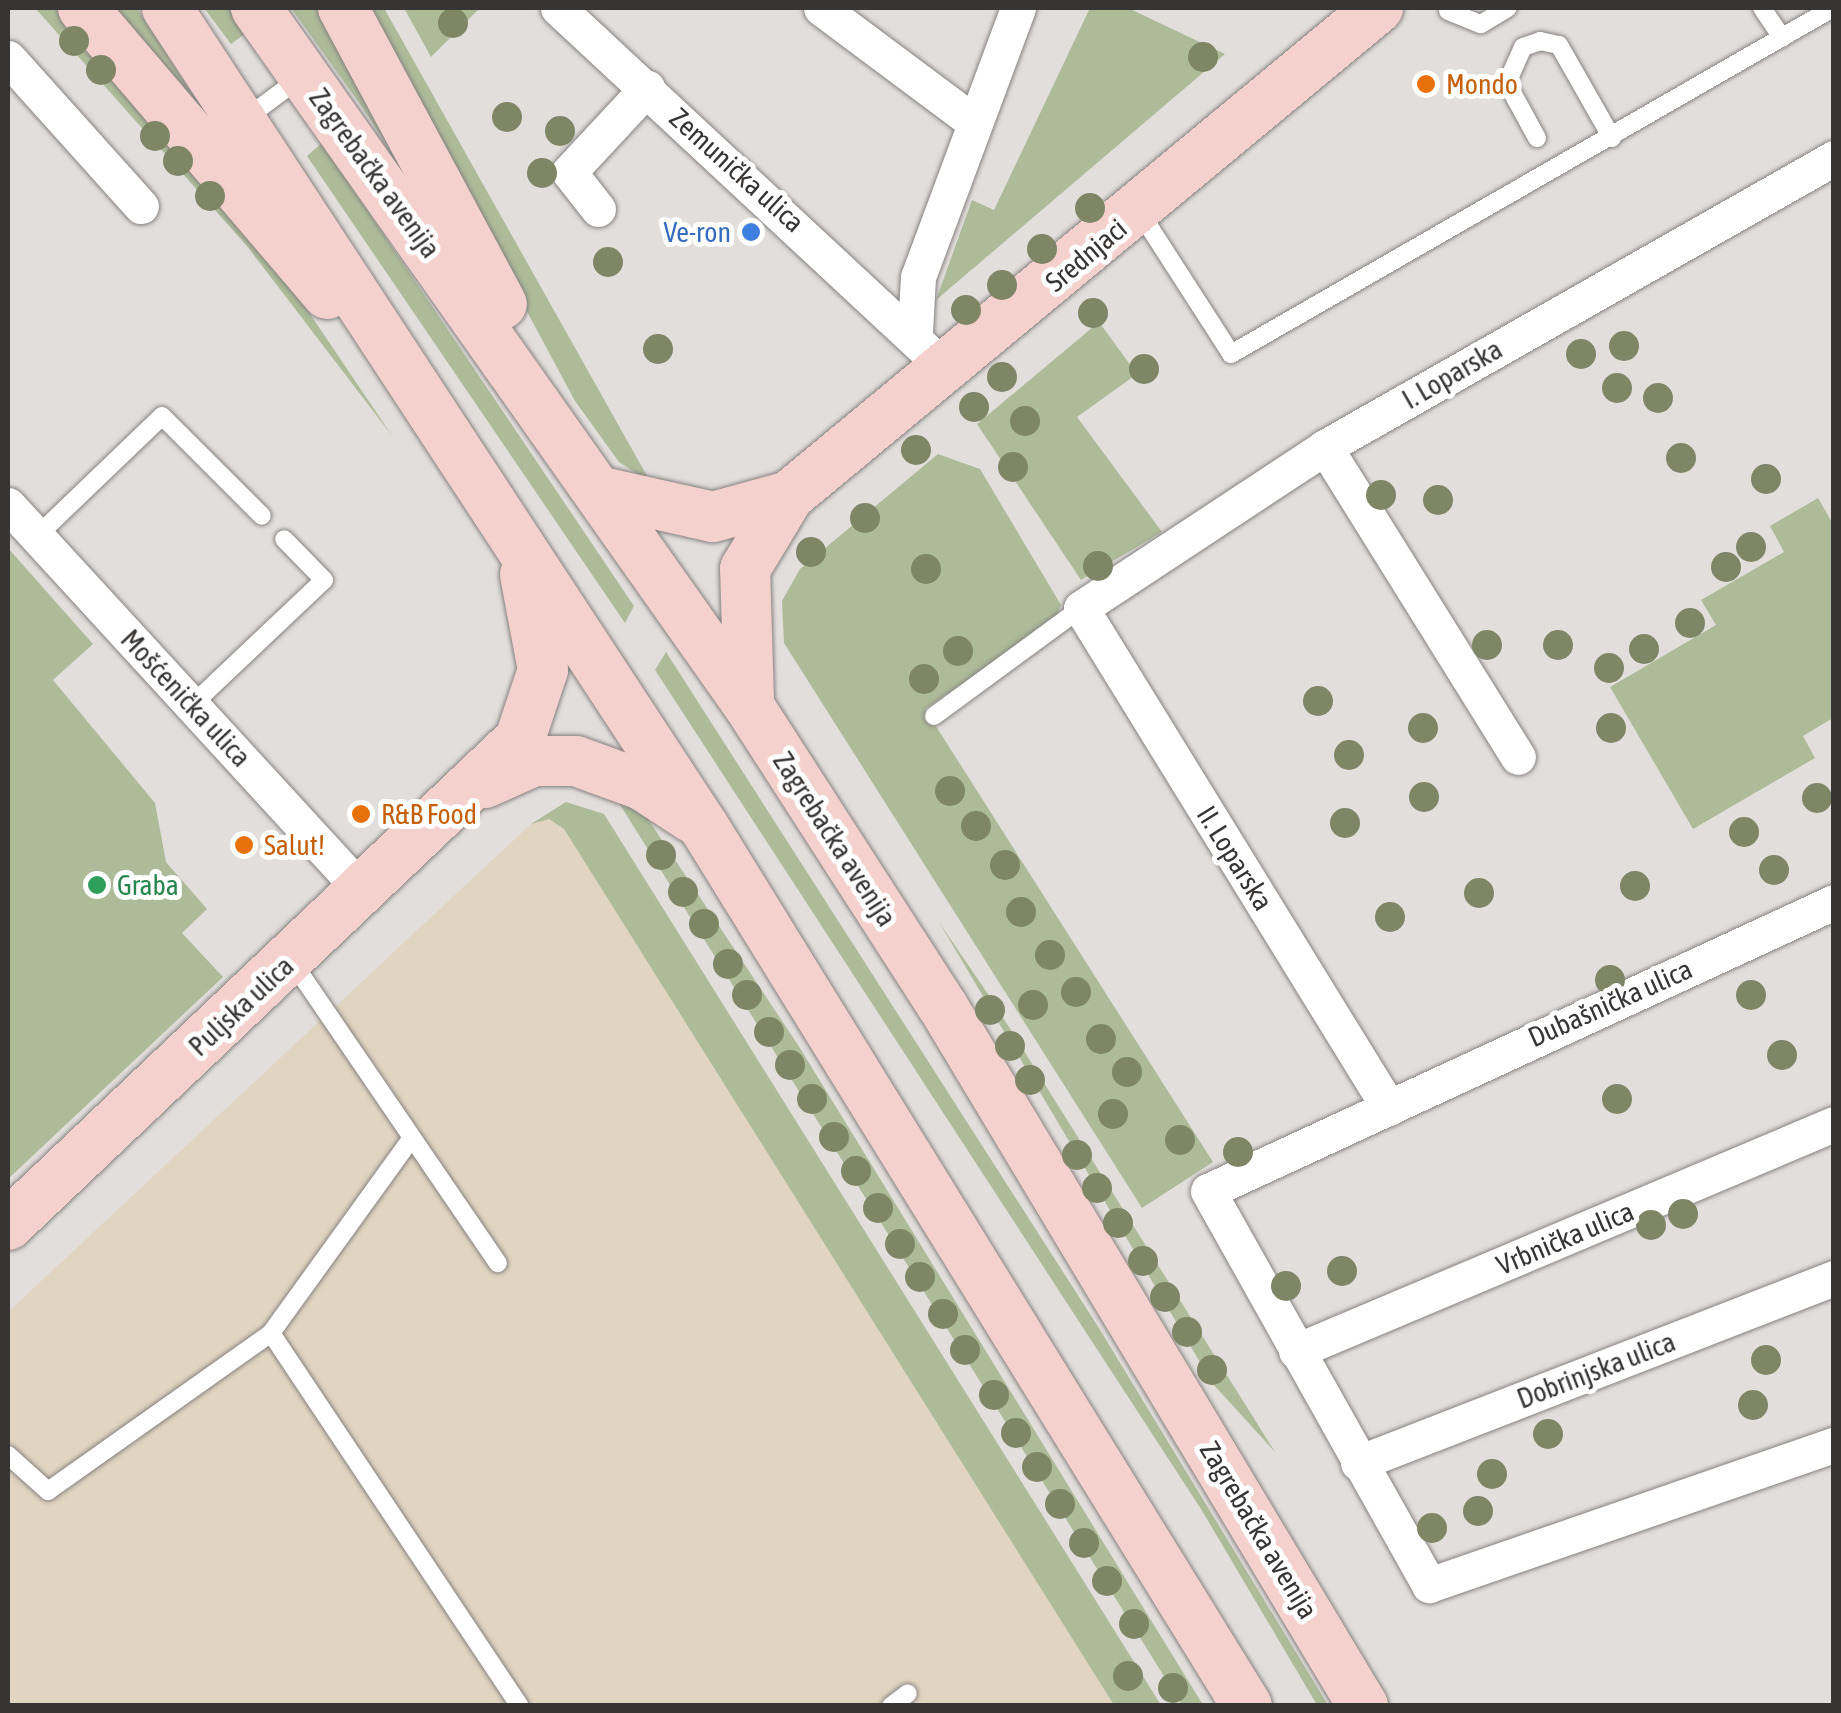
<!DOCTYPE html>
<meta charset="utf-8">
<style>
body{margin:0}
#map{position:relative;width:1841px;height:1713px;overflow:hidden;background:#e2dedc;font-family:"Asap Condensed",sans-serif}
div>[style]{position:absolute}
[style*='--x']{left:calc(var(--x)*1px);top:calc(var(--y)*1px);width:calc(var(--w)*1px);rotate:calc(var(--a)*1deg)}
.industrial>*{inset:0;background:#e1d4c0}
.green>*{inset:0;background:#adbb99}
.roads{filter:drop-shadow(0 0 2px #868280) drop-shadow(0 0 2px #868280)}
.lane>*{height:18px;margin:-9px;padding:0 9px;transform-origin:9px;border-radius:9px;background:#fff}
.street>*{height:35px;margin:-17.5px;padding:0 17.5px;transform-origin:17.5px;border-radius:17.5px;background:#fff}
.secondary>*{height:50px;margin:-25px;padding:0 25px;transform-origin:25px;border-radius:25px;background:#f4d1cd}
.trees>*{width:30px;height:30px;margin:-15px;border-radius:50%;background:#7e8666}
.dots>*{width:28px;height:28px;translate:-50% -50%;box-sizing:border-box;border:5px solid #fff;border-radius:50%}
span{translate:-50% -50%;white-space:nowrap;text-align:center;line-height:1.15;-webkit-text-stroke:10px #fff;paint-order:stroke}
.food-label{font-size:28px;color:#c56008}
.left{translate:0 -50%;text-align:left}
.street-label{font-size:28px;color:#373534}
.shop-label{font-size:28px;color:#366cbe}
.right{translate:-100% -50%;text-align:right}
.leisure-label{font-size:28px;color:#27864d}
.frame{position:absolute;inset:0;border:10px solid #373534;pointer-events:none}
</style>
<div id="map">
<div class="industrial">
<i style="clip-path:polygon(549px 818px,564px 829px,1114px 1705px,8px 1706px,8px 1312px,531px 824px)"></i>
</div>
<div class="green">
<i style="clip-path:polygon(35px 8px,59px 8px,179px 143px,287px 280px,393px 437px,247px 246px)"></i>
<i style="clip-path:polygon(106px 8px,137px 8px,215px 130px)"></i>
<i style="clip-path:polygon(204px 8px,228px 8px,246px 33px,231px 44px)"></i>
<i style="clip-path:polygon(291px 8px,324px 8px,406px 172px,355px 97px)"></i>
<i style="clip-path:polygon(364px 8px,384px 8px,651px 483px,619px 462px,575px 401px)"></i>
<i style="clip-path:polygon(404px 8px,480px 8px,431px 57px)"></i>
<i style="clip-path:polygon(1090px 8px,1128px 8px,1225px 54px,936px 300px,972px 200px,994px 210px)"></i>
<i style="clip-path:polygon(322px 143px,634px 606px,625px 623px,307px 156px)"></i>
<i style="clip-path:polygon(1099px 322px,1137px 374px,1077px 417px,1162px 532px,1081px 580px,977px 424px)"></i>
<i style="clip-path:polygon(938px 454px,980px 469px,1061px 605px,1055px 620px,925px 709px,1213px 1162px,1142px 1208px,784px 643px,782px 601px,800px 569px)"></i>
<i style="clip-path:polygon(1818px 498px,1833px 524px,1833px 718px,1803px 736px,1815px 758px,1693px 829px,1610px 687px,1716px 625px,1701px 600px,1784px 552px,1770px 526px)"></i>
<i style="clip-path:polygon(8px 548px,93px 644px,53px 680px,155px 803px,166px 862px,207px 909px,182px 933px,223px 977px,8px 1179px)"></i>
<i style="clip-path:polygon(666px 652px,1097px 1325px,1328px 1705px,1317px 1705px,1201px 1509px,655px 670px)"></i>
<i style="clip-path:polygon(609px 787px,642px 810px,798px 1045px,1203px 1705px,1182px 1705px)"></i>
<i style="clip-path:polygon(566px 802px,604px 814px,1161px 1705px,1114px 1705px,564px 829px,549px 819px,531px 824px)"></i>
<i style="clip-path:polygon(939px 922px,992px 1000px,1275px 1452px,1213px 1384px)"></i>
</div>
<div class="roads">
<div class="lane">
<i style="--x:1762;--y:8;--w:36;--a:56"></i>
<i style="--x:1448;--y:11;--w:35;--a:22"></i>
<i style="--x:1481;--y:24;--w:31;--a:-31"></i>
<i style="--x:245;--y:119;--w:69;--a:-36.7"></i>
<i style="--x:1537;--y:138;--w:63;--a:-118.6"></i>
<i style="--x:1507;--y:83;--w:39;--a:-66"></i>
<i style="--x:1523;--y:47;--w:18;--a:-19"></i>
<i style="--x:1540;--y:41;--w:19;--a:12"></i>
<i style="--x:1559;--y:45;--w:107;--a:60.3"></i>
<i style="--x:1139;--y:211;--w:170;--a:57.2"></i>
<i style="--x:1231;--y:354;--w:694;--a:-29.89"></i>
<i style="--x:37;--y:536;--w:173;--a:-43.8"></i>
<i style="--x:162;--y:416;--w:141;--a:45"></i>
<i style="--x:193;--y:704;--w:180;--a:-43.4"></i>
<i style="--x:324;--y:580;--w:57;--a:-134.3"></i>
<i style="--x:934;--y:716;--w:182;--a:-36.3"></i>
<i style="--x:291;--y:960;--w:367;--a:55.7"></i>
<i style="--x:411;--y:1139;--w:239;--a:125.8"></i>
<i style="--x:271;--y:1333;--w:448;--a:56.3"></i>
<i style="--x:8;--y:1455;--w:54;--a:42"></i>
<i style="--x:48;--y:1491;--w:273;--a:-35.3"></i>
<i style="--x:891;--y:1706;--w:21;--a:-37"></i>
</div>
<div class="street">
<i style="--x:558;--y:8;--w:526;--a:42.92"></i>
<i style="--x:821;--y:8;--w:186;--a:36.7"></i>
<i style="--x:8;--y:58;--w:199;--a:48.1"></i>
<i style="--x:598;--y:209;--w:47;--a:-128.1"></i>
<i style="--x:569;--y:172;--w:115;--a:-47.1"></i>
<i style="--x:915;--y:332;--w:55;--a:-86.9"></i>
<i style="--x:918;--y:277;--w:287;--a:-69.6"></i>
<i style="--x:1325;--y:447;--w:365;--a:58.1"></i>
<i style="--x:8;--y:505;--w:525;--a:47.47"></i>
<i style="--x:1834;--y:902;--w:689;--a:155.22"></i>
<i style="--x:1208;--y:1191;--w:452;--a:60.7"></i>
<i style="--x:1429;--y:1585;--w:429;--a:-19.1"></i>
<i style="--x:1389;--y:1108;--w:587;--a:-121.63"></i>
<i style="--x:1081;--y:608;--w:292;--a:-33.4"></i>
<i style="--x:1325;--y:447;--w:585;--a:-29.59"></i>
<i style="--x:1296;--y:1351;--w:584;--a:-22.88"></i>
<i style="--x:1358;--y:1463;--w:511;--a:-21.24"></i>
</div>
<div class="secondary">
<i style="--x:83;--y:8;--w:376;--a:49.5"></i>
<i style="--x:167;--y:8;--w:979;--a:56.75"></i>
<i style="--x:704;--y:827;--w:1033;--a:58.29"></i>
<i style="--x:256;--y:8;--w:855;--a:54.77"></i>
<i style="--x:749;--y:706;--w:356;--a:57.2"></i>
<i style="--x:942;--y:1005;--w:818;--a:59.01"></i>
<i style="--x:343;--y:8;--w:336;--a:61.8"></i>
<i style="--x:606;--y:493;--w:110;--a:12.6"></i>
<i style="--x:713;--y:517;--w:79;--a:-15.4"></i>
<i style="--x:749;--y:701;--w:132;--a:-91.7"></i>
<i style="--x:745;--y:569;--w:85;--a:-58.9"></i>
<i style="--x:789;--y:496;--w:765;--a:-39.64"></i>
<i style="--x:485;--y:783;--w:54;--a:-24.2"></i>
<i style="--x:534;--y:761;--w:42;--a:0"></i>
<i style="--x:576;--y:761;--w:70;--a:20"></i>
<i style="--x:642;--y:785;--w:59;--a:33.1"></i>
<i style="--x:8;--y:1225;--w:706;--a:-43.51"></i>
<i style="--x:520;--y:739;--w:73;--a:-71.6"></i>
<i style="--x:543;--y:670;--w:97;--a:-100.7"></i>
</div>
</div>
<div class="trees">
<i style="left:453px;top:23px"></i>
<i style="left:74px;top:41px"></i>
<i style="left:1203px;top:57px"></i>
<i style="left:101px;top:70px"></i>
<i style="left:507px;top:117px"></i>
<i style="left:560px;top:131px"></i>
<i style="left:155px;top:136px"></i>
<i style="left:178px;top:161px"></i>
<i style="left:542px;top:173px"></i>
<i style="left:210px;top:196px"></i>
<i style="left:1090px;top:208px"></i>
<i style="left:1042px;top:249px"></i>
<i style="left:608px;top:262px"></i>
<i style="left:1002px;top:285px"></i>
<i style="left:966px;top:310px"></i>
<i style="left:1093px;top:313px"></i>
<i style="left:1624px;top:346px"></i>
<i style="left:658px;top:349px"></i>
<i style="left:1581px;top:354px"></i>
<i style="left:1144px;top:369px"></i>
<i style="left:1002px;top:377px"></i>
<i style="left:1617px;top:388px"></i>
<i style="left:1658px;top:398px"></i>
<i style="left:974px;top:407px"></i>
<i style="left:1025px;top:421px"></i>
<i style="left:916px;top:450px"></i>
<i style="left:1681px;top:458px"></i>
<i style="left:1013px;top:467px"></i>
<i style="left:1766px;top:479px"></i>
<i style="left:1381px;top:495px"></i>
<i style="left:1438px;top:500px"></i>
<i style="left:865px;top:518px"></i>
<i style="left:1751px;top:547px"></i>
<i style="left:811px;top:552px"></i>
<i style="left:1098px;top:566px"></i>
<i style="left:1726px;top:567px"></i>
<i style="left:926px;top:569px"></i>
<i style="left:1690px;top:623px"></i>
<i style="left:1487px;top:645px"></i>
<i style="left:1558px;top:645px"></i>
<i style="left:1644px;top:649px"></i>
<i style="left:958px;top:651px"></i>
<i style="left:1609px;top:668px"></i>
<i style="left:924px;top:679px"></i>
<i style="left:1318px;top:701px"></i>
<i style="left:1423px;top:728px"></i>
<i style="left:1611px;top:728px"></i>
<i style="left:1349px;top:755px"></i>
<i style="left:950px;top:791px"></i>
<i style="left:1424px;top:797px"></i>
<i style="left:1817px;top:798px"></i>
<i style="left:1345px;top:823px"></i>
<i style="left:976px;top:826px"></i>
<i style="left:1744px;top:832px"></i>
<i style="left:661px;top:855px"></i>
<i style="left:1005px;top:865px"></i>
<i style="left:1774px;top:870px"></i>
<i style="left:1635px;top:886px"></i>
<i style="left:683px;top:892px"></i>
<i style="left:1479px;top:893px"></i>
<i style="left:1021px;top:912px"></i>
<i style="left:1390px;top:917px"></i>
<i style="left:704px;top:924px"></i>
<i style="left:1050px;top:955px"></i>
<i style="left:728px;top:964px"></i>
<i style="left:1610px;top:980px"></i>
<i style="left:1076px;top:992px"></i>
<i style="left:747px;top:995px"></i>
<i style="left:1751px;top:995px"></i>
<i style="left:1033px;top:1005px"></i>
<i style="left:990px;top:1010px"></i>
<i style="left:769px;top:1032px"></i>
<i style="left:1101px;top:1039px"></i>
<i style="left:1010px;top:1046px"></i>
<i style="left:1782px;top:1055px"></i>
<i style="left:790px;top:1065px"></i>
<i style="left:1127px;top:1072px"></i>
<i style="left:1030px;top:1080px"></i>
<i style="left:812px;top:1099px"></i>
<i style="left:1617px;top:1099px"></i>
<i style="left:1113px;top:1114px"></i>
<i style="left:834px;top:1137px"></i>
<i style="left:1180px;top:1140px"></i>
<i style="left:1238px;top:1152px"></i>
<i style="left:1077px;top:1155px"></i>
<i style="left:856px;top:1171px"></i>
<i style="left:1097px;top:1188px"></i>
<i style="left:878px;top:1208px"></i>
<i style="left:1683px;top:1214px"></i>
<i style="left:1118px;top:1223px"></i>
<i style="left:1651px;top:1225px"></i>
<i style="left:900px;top:1244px"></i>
<i style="left:1143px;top:1261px"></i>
<i style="left:1342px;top:1271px"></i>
<i style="left:920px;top:1277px"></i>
<i style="left:1286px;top:1286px"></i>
<i style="left:1165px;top:1297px"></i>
<i style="left:943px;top:1314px"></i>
<i style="left:1187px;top:1332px"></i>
<i style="left:965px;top:1350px"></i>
<i style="left:1766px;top:1360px"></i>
<i style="left:1212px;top:1370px"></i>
<i style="left:994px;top:1395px"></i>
<i style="left:1753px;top:1405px"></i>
<i style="left:1016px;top:1433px"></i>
<i style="left:1548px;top:1434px"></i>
<i style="left:1037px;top:1467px"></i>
<i style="left:1492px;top:1474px"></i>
<i style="left:1060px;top:1504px"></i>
<i style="left:1478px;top:1511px"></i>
<i style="left:1432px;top:1528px"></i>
<i style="left:1084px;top:1543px"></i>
<i style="left:1107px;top:1581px"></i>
<i style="left:1134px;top:1624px"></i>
<i style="left:1128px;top:1676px"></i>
<i style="left:1173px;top:1688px"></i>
</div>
<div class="dots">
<i style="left:1426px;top:84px;background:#e8710a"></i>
<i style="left:751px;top:232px;background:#3f7fe0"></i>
<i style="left:361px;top:814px;background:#e8710a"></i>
<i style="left:244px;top:845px;background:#e8710a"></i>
<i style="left:97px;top:885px;background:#2e9e5b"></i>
</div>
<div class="food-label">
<span class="left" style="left:1446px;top:84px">Mondo</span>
<span class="left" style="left:381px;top:814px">R&amp;B Food</span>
<span class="left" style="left:264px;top:845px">Salut!</span>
</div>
<div class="street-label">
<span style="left:737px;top:170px;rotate:42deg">Zemunička ulica</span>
<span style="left:375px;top:173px;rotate:54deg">Zagrebačka avenija</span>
<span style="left:1086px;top:255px;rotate:-40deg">Srednjaci</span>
<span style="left:1452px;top:374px;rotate:-30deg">I. Loparska</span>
<span style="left:186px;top:698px;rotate:47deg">Mošćenička ulica</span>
<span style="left:835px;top:839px;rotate:57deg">Zagrebačka avenija</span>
<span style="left:1235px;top:858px;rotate:58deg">II. Loparska</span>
<span style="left:1610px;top:1003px;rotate:-24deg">Dubašnička ulica</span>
<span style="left:241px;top:1006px;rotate:-43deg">Puljska ulica</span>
<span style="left:1565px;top:1238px;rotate:-23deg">Vrbnička ulica</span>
<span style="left:1596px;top:1370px;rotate:-21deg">Dobrinjska ulica</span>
<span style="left:1259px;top:1530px;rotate:59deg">Zagrebačka avenija</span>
</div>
<div class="shop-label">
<span class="right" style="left:731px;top:232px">Ve-ron</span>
</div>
<div class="leisure-label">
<span class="left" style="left:117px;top:885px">Graba</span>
</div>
<div class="frame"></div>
</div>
